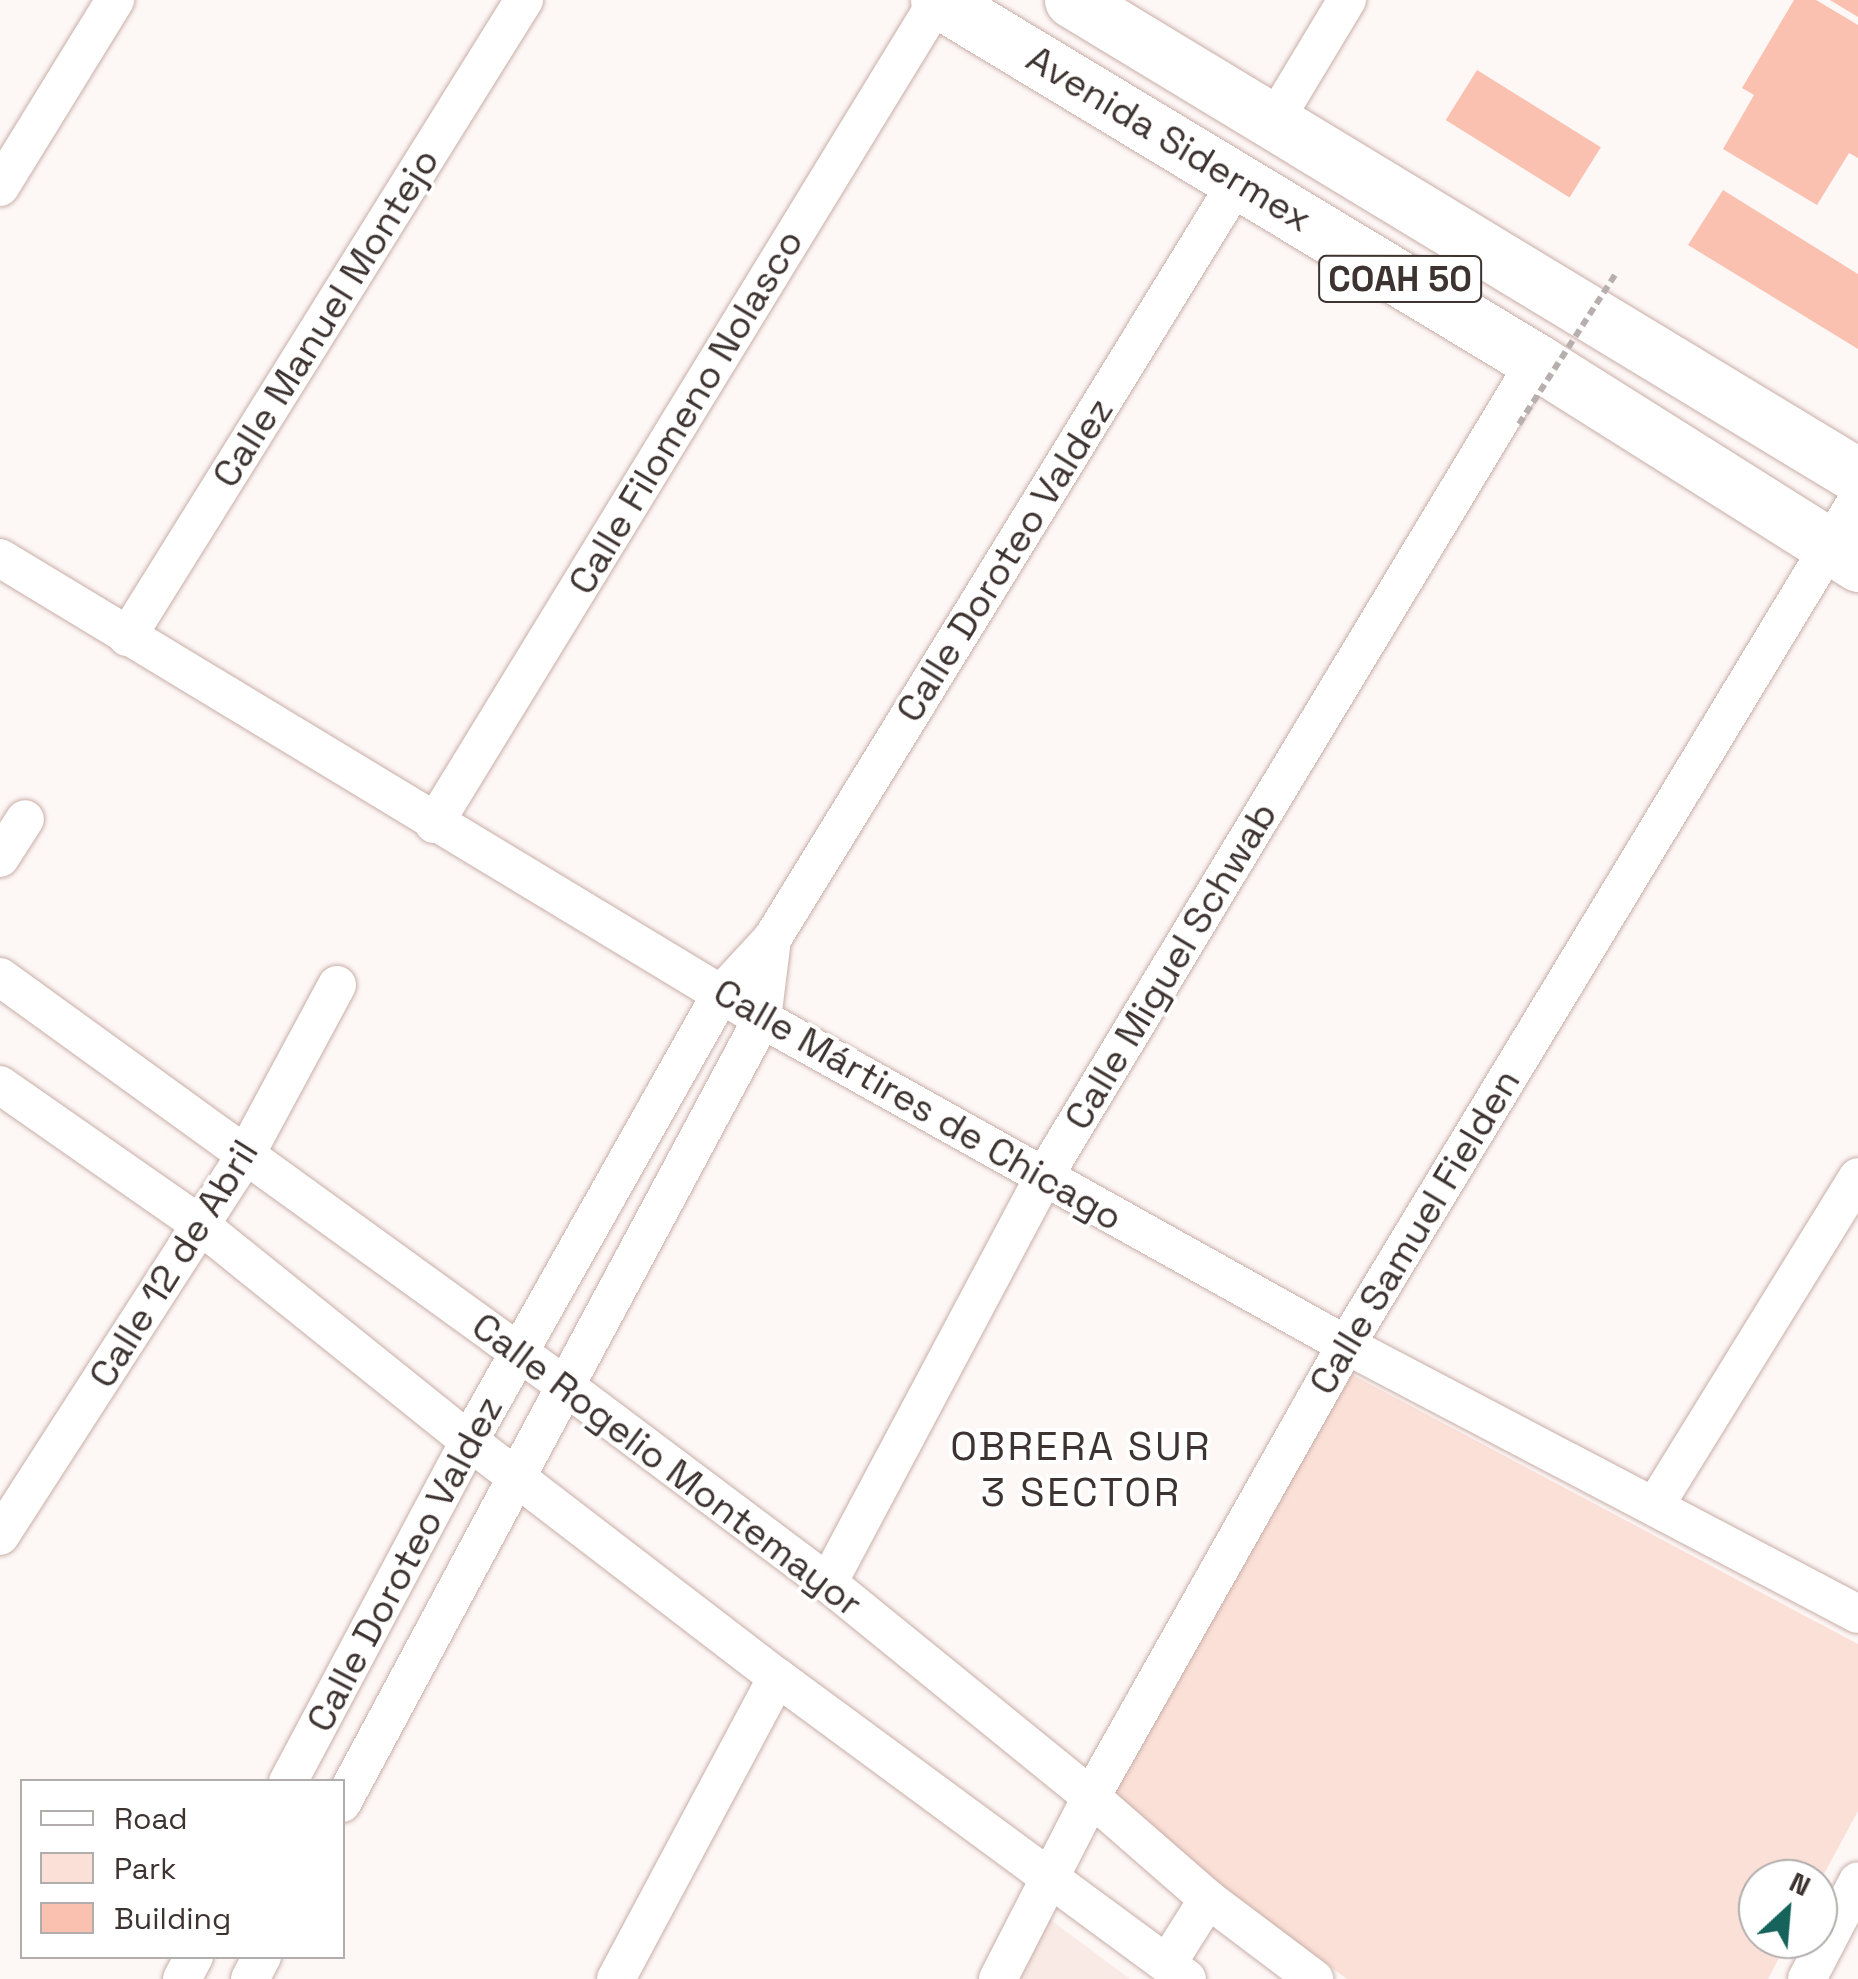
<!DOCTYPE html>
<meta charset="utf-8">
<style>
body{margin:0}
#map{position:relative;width:1858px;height:1979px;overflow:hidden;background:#fdf7f6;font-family:"Space Grotesk",sans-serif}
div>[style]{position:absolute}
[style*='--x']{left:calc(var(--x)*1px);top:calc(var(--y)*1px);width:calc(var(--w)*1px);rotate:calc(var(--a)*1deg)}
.built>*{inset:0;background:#f9eae6}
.green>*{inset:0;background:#fbe0d8}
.building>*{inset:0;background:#fac1b0;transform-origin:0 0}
.roads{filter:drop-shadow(0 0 2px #c8aea7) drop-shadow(0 0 2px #c8aea7)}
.minor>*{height:38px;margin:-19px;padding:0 19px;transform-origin:19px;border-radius:19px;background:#fff}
.primary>*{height:55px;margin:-27.5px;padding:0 27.5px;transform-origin:27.5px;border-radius:27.5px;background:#fff}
.path-bridge>*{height:6px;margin-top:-3px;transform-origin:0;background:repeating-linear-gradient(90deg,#b7afae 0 8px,transparent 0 13px)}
span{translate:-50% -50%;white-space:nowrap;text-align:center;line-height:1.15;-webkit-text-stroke:8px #fff;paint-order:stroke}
.shield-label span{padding:2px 8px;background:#fff;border:2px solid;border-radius:8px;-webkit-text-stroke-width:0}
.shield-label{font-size:35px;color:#3d3330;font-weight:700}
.street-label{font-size:38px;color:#3d3330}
.neighbourhood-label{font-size:40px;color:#3d3330;letter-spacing:2.5px}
.legend{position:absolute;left:20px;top:1779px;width:325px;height:180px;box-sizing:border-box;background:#fff;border:2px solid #b1adac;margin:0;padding:12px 18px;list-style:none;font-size:30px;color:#3d3330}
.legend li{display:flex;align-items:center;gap:20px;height:50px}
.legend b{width:50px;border:2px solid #b1adac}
.north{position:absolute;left:1738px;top:1859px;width:100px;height:100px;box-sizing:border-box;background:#fff;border:2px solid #b1adac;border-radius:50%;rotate:26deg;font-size:28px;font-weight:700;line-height:40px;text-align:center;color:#3d3330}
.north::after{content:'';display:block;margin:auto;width:35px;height:45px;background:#16635c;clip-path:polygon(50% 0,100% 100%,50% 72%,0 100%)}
</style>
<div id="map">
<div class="built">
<i style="clip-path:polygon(1048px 1918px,1130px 1979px,1017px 1979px)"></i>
</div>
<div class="green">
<i style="clip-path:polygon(1351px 1374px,1858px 1644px,1858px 1811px,1818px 1885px,1818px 1879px,1758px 1879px,1758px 1939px,1789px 1939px,1768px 1979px,1347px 1979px,1105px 1800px)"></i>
</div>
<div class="building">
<i style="clip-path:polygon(1794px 0,1816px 0,1858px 25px,1858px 158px,1849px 153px,1817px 205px,1723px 149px,1754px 95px,1742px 88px)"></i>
<i style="clip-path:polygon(1830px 0,1858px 0,1858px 17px)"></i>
<i style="left:1477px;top:70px;width:146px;height:59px;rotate:32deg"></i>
<i style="clip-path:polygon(1723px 190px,1858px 274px,1858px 349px,1688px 245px)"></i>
</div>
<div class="roads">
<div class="minor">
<i style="--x:1273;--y:123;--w:144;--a:-59"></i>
<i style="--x:0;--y:187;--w:220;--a:-58.4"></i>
<i style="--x:0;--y:558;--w:891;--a:31.17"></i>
<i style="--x:762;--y:1019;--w:669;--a:29.17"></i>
<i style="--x:1346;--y:1345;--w:578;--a:27.72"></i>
<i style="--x:127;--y:637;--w:751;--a:-58.07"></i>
<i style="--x:434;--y:824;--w:966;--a:-58.55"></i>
<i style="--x:0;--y:858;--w:46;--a:-57.3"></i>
<i style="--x:0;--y:977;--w:696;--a:35.88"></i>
<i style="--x:564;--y:1385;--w:330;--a:36.9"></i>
<i style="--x:828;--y:1583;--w:339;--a:39.1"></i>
<i style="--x:1091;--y:1797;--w:155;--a:41.1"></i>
<i style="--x:1208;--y:1899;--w:133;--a:37"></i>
<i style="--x:0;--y:1085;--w:243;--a:34.9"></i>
<i style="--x:199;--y:1224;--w:346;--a:38.8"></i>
<i style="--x:469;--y:1441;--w:388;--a:37.5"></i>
<i style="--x:777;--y:1677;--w:509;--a:36.37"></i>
<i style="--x:1656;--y:1504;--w:384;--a:-58.3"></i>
<i style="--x:0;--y:1536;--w:454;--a:-57.2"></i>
<i style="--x:246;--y:1154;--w:192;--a:-61.7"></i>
<i style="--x:828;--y:1583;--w:459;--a:-62"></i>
<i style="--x:1043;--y:1178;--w:954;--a:-58.89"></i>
<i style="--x:288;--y:1782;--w:386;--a:-62"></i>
<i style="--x:469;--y:1441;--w:513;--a:-60.59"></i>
<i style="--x:721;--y:994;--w:75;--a:-47.2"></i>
<i style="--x:772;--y:939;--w:890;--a:-58.42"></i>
<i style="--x:342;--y:1803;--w:889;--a:-61.82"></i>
<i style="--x:762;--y:1019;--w:81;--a:-82.9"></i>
<i style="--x:1167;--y:1964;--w:77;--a:-57.8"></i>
<i style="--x:182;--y:1979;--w:26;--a:-62"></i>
<i style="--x:250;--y:1979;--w:26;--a:-62"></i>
<i style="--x:616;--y:1979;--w:342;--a:-61.9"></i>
<i style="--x:998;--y:1979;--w:204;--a:-62.9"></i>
<i style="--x:1091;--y:1797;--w:519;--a:-60.57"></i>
<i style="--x:1346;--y:1345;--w:989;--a:-58.82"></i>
<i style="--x:1807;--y:1979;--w:110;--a:-62.5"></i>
</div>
<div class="primary">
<i style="--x:938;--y:0;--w:699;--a:31.12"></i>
<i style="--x:1536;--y:361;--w:381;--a:32.2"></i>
<i style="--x:1072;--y:0;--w:919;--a:31.2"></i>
</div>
</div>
<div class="path-bridge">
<i style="--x:1519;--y:424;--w:177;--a:-57.2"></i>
</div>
<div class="shield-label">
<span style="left:1400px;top:279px">COAH 50</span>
</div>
<div class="street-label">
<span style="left:1169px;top:139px;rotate:31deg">Avenida Sidermex</span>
<span style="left:326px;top:318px;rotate:-58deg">Calle Manuel Montejo</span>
<span style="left:686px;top:412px;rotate:-59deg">Calle Filomeno Nolasco</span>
<span style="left:1005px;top:560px;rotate:-58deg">Calle Doroteo Valdez</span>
<span style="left:1171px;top:966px;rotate:-59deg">Calle Miguel Schwab</span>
<span style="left:918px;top:1105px;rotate:30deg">Calle Mártires de Chicago</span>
<span style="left:1415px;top:1232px;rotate:-59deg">Calle Samuel Fielden</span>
<span style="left:174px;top:1264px;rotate:-58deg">Calle 12 de Abril</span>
<span style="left:667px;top:1465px;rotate:37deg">Calle Rogelio Montemayor</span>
<span style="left:405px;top:1564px;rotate:-62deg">Calle Doroteo Valdez</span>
</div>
<div class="neighbourhood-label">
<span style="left:1081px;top:1470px">OBRERA SUR<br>3 SECTOR</span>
</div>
<ul class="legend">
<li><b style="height:12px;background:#fff"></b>Road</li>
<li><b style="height:28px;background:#fbe0d8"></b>Park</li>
<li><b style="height:28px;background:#fac1b0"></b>Building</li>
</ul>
<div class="north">N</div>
</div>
